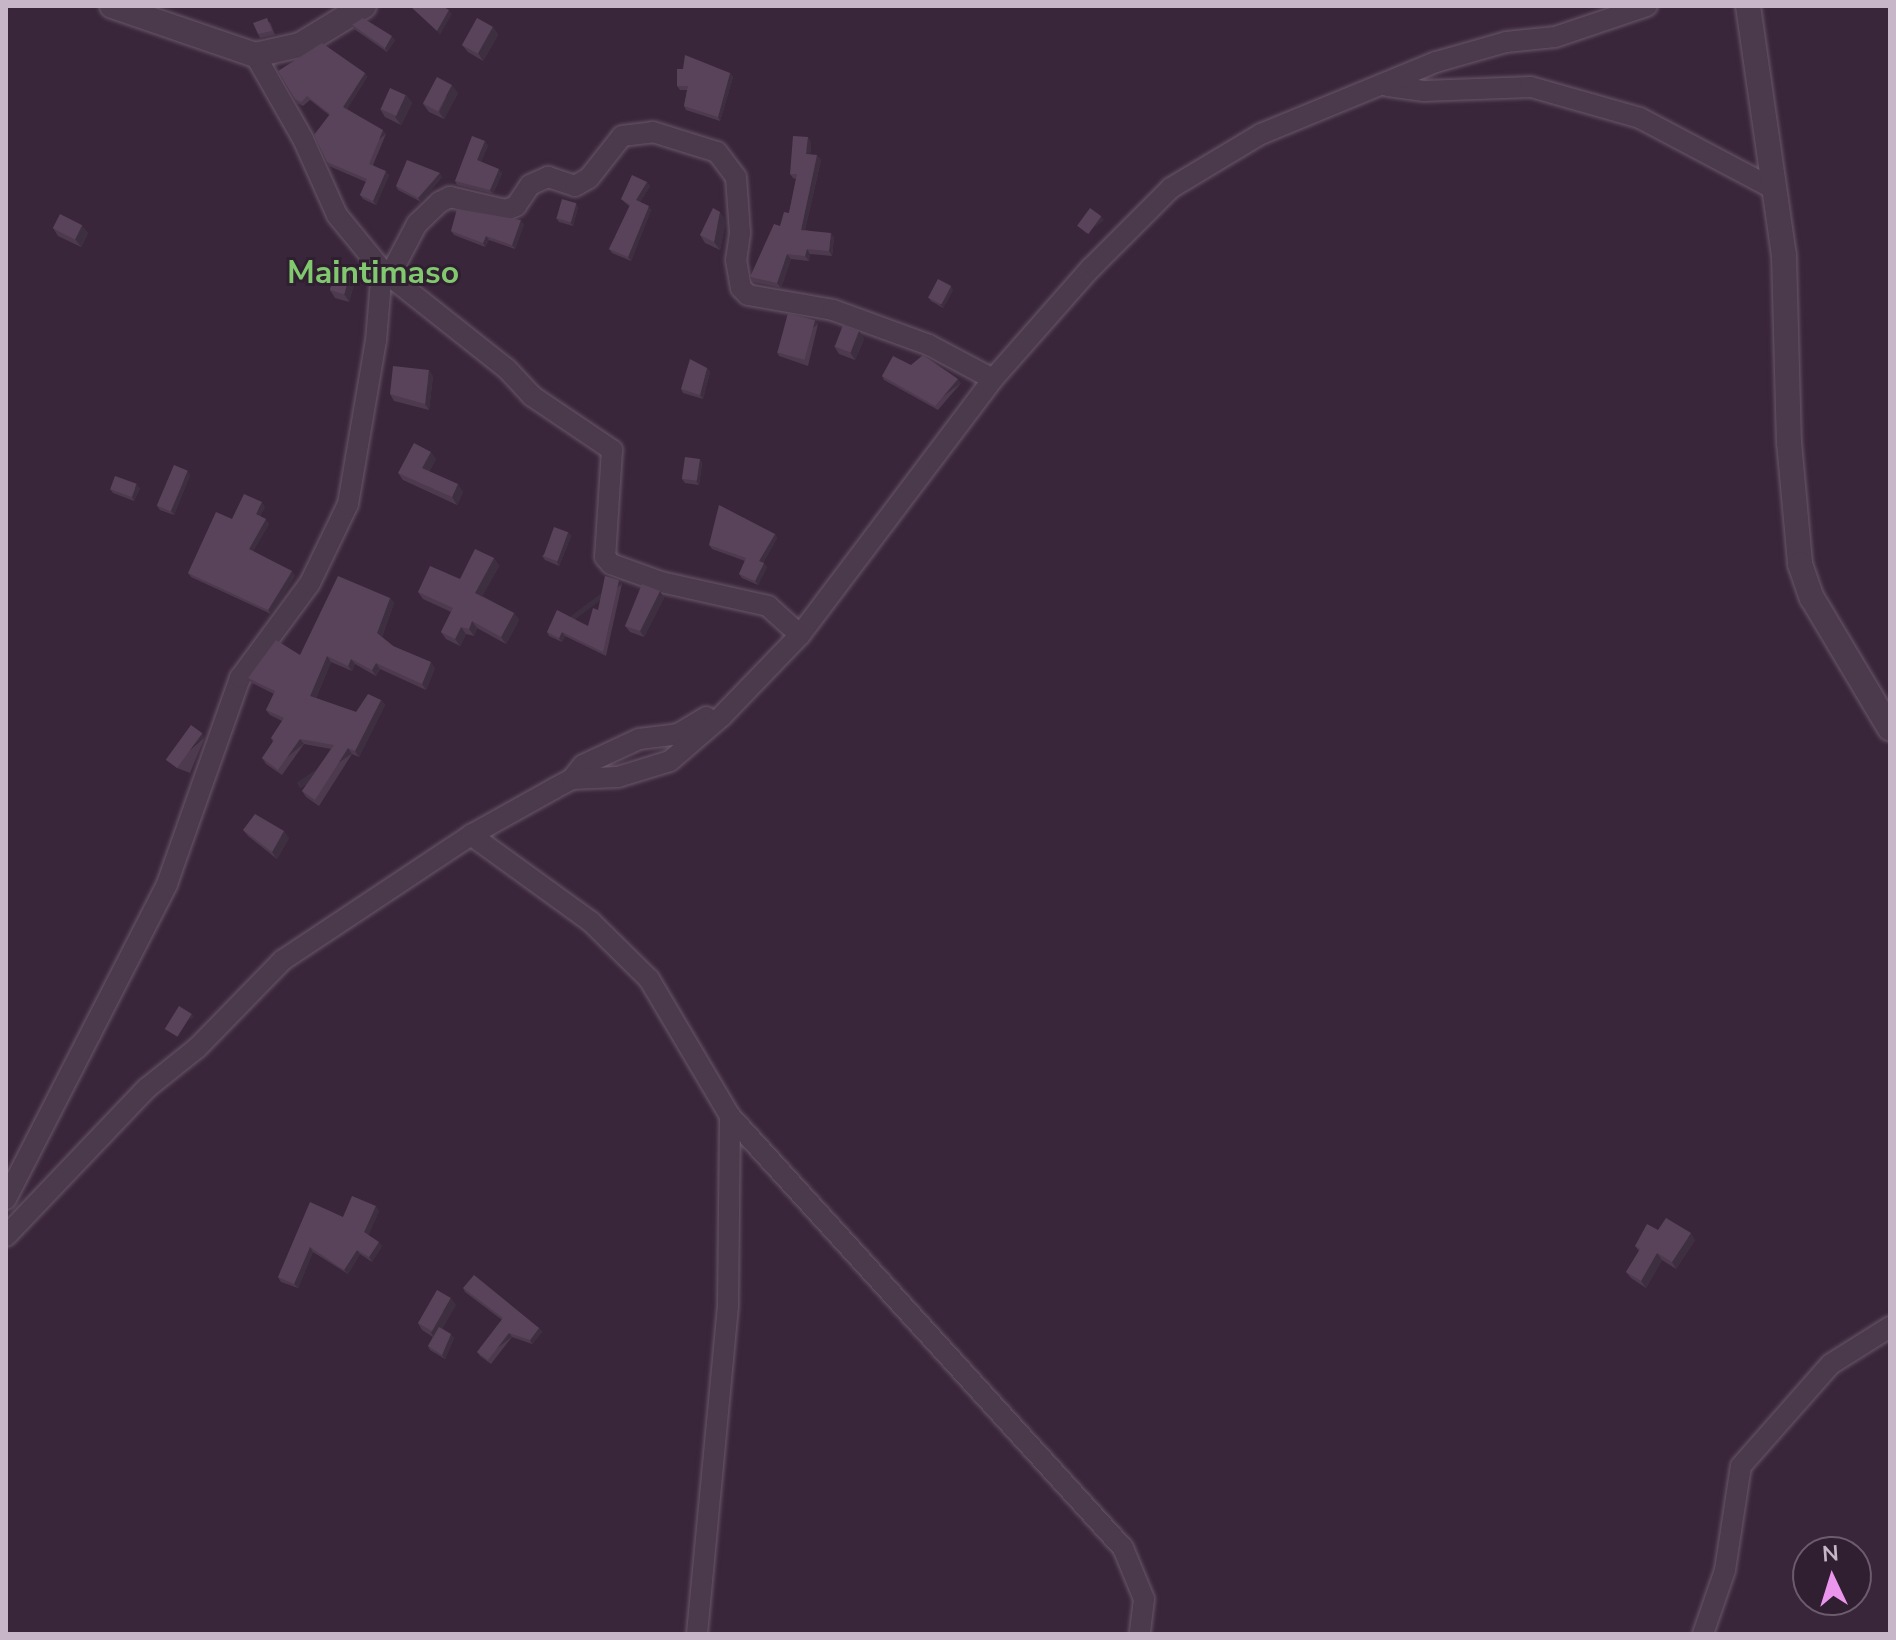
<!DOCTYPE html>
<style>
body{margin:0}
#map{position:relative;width:1896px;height:1640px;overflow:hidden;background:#3a263b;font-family:"Nunito Sans",sans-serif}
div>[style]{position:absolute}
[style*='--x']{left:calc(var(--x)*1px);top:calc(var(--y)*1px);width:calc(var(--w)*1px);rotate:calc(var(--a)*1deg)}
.roads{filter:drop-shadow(0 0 2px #695869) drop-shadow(0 0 2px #695869)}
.minor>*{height:20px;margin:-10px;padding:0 10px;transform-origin:10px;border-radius:10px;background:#4b3a4b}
.tertiary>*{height:24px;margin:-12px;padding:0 12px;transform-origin:12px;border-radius:12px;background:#4b3a4b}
.wall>*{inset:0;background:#4d3a4e}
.shaded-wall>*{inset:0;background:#3e2f40;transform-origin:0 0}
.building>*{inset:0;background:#59435b;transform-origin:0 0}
span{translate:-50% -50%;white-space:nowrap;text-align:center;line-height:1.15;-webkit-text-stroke:6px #301f30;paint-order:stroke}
.quarter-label{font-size:32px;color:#80c96e;font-weight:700}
.frame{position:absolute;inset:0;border:8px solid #c6b6c7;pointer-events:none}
.north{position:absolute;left:1792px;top:1536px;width:80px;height:80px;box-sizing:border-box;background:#301f30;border:2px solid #6c5b6c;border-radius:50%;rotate:356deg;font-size:22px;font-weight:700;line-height:32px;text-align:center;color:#c6b6c7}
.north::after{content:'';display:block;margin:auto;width:28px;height:36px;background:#eb95ed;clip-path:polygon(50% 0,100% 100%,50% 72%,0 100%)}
</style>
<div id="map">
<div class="roads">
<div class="minor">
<i style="--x:1388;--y:86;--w:36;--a:8"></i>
<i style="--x:1424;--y:91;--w:107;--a:-2.1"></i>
<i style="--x:1531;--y:87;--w:113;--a:15.9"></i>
<i style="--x:1640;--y:118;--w:152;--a:27.9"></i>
<i style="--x:382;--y:270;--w:159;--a:38.4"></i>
<i style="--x:507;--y:369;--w:37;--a:47"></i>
<i style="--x:532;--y:396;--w:97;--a:34"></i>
<i style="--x:612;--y:450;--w:107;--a:93.7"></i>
<i style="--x:605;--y:557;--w:9;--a:49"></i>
<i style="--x:611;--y:564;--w:53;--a:19.8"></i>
<i style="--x:661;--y:582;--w:110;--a:12.6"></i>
<i style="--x:768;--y:606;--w:43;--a:42.2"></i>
<i style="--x:389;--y:277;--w:60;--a:-62.2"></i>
<i style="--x:417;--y:224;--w:32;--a:-44"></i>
<i style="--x:440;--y:202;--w:11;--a:-27"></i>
<i style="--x:450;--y:197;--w:57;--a:13.1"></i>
<i style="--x:506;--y:210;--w:11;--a:-22"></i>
<i style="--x:516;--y:206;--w:25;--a:-56"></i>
<i style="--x:530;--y:185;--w:20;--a:-24"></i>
<i style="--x:548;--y:177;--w:28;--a:18"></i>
<i style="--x:575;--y:186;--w:16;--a:-30"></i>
<i style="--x:589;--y:178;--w:53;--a:-51.8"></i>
<i style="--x:622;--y:136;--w:31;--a:-7"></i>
<i style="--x:653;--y:132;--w:67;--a:17.4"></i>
<i style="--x:717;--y:152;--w:31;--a:53"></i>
<i style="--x:736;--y:177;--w:56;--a:85.9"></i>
<i style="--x:740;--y:233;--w:27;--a:98"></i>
<i style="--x:736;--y:260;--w:28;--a:80"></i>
<i style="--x:741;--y:288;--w:10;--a:45"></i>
<i style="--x:748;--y:295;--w:86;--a:10"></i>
<i style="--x:833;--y:310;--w:102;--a:20"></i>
<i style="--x:929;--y:345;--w:72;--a:28"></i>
<i style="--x:572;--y:779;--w:18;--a:-52"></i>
<i style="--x:583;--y:765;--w:62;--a:-24.9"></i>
<i style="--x:639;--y:739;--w:39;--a:-7"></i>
<i style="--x:678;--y:734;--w:33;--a:-31"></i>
<i style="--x:471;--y:835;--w:148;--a:35.9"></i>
<i style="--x:591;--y:922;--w:81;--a:44.5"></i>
<i style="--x:649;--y:979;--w:159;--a:59.4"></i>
<i style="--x:730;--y:1116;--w:190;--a:90.6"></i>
<i style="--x:728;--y:1306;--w:329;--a:95.4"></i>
<i style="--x:730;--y:1116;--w:584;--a:47.71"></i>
<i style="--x:1123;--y:1548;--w:55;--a:67.6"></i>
<i style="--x:1144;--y:1599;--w:35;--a:97"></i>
<i style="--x:6;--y:1199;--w:354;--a:-62.9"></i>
<i style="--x:167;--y:884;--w:219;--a:-70.5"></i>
<i style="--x:240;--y:678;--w:118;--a:-53.6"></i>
<i style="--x:310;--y:583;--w:88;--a:-64.3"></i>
<i style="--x:348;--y:504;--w:165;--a:-80.3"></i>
<i style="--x:376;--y:341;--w:71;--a:-85.2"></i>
<i style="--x:382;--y:270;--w:71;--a:-129.3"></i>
<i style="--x:337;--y:215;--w:83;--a:-114.1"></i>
<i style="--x:303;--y:139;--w:97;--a:-119.7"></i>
<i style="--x:6;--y:1236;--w:204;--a:-46.4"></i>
<i style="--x:147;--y:1088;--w:64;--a:-38.7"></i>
<i style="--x:197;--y:1048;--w:123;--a:-45.7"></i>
<i style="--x:283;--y:960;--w:226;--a:-33.6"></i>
<i style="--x:471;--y:835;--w:96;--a:-29.2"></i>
<i style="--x:555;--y:788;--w:19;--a:-28"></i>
<i style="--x:572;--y:779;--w:46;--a:-2.5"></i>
<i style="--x:618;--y:777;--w:54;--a:-17.1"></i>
<i style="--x:670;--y:761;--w:67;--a:-40.8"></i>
<i style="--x:721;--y:717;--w:114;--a:-46.1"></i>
<i style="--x:800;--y:635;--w:321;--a:-53"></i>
<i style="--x:993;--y:379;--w:148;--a:-48.6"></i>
<i style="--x:1091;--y:268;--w:113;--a:-45"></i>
<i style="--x:1171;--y:188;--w:105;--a:-31"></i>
<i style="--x:1261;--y:134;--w:189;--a:-22.4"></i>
<i style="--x:1436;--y:62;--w:73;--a:-15.9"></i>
<i style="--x:1506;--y:42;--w:49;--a:-5.8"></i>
<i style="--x:1555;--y:37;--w:97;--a:-18.6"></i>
<i style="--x:1703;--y:1634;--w:68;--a:-71"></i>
<i style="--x:1725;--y:1570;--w:105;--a:-81.3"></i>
<i style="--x:1741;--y:1466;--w:136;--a:-48.6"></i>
<i style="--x:1831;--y:1364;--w:70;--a:-32.1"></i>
</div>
<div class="tertiary">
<i style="--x:112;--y:6;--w:151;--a:18.9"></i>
<i style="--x:255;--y:55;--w:46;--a:-12.5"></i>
<i style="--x:300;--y:45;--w:75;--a:-31.4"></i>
<i style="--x:1748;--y:6;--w:252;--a:81.8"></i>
<i style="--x:1784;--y:255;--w:187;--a:88.5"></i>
<i style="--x:1789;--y:442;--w:122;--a:84.8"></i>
<i style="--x:1800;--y:564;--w:36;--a:71"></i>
<i style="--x:1812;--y:598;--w:152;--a:59.2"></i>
</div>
</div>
<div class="wall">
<i style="clip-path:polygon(270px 22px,275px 35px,260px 38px,258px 34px)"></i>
<i style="clip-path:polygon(352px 25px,395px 40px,387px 52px,354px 29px)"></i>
<i style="clip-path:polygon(493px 27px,498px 35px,483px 61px,468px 52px,462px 45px)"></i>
<i style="clip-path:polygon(278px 71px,365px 73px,367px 77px,347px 109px,386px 134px,373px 165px,389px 175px,376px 205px,363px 199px,360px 195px,366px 182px,329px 166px,327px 162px,329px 115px,310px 100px,303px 106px,297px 103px)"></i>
<i style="clip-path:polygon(730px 73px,733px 77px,720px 121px,686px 110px,684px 106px,687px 90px,680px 90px,677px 86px)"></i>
<i style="clip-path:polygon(458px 93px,444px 119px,429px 112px,423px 104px)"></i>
<i style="clip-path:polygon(406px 95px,412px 103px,401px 125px,385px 117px,380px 109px)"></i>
<i style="clip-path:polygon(811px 142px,810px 154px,821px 160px,805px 230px,834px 237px,832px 256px,810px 254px,809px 261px,791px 259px,781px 288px,753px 282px,750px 277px,780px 226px,789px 213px,796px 179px,793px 178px,790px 174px)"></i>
<i style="clip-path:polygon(488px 145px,481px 162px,502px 173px,493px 194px,457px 185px,455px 181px)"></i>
<i style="clip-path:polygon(442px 177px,421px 202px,398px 190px,396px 186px)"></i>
<i style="clip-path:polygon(647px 182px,650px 186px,640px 202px,651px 210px,631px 261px,612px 253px,609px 249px,630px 207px,621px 199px)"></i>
<i style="clip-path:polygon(578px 207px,573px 226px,559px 222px,556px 218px)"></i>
<i style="clip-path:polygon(726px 220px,720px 250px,705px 243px,700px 235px)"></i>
<i style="clip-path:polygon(524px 224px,515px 249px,489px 240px,485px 247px,454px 235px,451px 231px)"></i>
<i style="clip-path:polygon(53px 228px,88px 233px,81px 247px,58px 236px)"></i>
<i style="clip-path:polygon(351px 269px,356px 277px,349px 302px,335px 298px,330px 290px)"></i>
<i style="clip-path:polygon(953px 290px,943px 308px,931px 301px,928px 297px)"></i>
<i style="clip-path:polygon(815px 320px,818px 324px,808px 366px,779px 356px,777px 352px)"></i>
<i style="clip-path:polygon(859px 331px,864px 339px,855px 360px,839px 354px,834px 346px)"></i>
<i style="clip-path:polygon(911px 365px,961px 383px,938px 410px,884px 380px,882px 376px)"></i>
<i style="clip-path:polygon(707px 368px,710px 372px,703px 399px,683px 393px,681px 389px)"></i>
<i style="clip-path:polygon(433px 376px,429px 410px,394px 401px,390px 394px)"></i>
<i style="clip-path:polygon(436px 459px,429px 472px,463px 492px,457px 505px,403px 480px,398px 473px)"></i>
<i style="clip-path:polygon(700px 459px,702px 463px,699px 485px,685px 483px,682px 479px)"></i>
<i style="clip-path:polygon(190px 475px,174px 515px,160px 510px,157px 506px)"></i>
<i style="clip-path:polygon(140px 488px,134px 501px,113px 493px,110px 489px)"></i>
<i style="clip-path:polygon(265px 507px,260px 516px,269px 524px,253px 551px,295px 576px,271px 614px,191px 577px,188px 573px,232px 519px)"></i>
<i style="clip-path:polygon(568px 532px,571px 536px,559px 566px,545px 560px,542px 556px)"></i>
<i style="clip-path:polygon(775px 534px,777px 538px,763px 563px,767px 567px,758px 585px,742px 578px,739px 574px,745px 561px,712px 549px,709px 545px)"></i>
<i style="clip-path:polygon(494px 558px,499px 566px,482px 596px,514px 613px,519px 620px,506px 644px,477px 628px,474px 636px,466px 634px,460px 646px,446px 639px,441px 632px,451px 612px,423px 599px,418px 592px,460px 579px)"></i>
<i style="clip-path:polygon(619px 580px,622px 584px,606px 656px,565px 636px,562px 642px,549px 636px,547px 632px,588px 626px)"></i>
<i style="clip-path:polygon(660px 591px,664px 598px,644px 637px,630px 632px,625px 626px)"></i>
<i style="clip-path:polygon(390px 598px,394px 603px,382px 637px,393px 646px,435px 668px,426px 690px,380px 669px,376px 676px,355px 664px,352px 671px,331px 662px,316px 698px,356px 712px,381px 700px,385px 705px,359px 757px,352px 754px,319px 806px,306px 797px,302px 791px,331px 749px,304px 744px,282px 775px,266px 764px,262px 758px,273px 742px,271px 738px,282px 721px,270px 715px,266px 710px,274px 694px,252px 683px,248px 678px,300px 655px)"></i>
<i style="clip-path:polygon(205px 737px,190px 773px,177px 768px,174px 764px)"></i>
<i style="clip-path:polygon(243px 830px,289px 838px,277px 859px,248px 836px)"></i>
<i style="clip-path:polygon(379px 1211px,368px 1235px,382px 1246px,372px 1262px,360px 1254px,348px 1274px,313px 1252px,298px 1288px,281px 1282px,278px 1277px,343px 1217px)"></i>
<i style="clip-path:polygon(1658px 1230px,1695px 1240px,1676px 1269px,1662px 1260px,1646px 1288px,1631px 1278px,1626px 1272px,1639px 1251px,1635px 1246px)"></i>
<i style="clip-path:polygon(463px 1288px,539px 1328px,542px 1332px,532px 1344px,512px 1337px,491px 1364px,480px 1356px,477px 1352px,502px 1320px,465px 1292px)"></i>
<i style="clip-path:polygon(456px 1305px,442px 1328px,454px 1338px,445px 1359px,430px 1350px,428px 1346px,433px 1337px,422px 1330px,418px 1323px)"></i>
</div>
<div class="shaded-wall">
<i style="clip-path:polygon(449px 10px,452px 14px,440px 35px,437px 31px)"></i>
<i style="clip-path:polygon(493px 27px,498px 35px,483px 61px,478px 53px)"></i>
<i style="clip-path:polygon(392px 36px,395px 40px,387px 52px,385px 48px)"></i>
<i style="clip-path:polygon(365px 73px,367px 77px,346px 111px,343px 107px)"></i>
<i style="clip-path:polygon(730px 73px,733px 77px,720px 121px,718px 117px)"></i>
<i style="clip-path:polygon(452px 85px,458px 93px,444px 119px,439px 112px)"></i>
<i style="clip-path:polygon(406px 95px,412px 103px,401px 125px,395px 117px)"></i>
<i style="left:383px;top:130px;width:5px;height:37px;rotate:53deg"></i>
<i style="clip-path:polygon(808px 137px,811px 142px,810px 159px,806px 154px)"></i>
<i style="clip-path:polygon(485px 141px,488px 145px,480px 164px,477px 160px)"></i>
<i style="clip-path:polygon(817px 155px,821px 160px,804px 234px,801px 230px)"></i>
<i style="clip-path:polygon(499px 169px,502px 173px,493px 194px,490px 190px)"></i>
<i style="clip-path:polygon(386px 171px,389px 175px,376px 205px,373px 201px)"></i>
<i style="clip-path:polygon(440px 173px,442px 177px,421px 202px,418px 198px)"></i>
<i style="clip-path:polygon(647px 182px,650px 186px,639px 204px,636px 200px)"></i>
<i style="clip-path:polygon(576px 203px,578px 207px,573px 226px,570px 222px)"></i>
<i style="clip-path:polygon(649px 206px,651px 210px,631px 261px,628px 257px)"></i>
<i style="clip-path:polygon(720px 212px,726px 220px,720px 250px,714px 242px)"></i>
<i style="left:1101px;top:216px;width:5px;height:23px;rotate:53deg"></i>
<i style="clip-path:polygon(521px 220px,524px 224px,515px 249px,512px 245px)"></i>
<i style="clip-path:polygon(82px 225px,88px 233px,81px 247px,75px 239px)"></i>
<i style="clip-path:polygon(831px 233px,834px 237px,832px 256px,829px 251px)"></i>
<i style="clip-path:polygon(486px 236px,489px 240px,485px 247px,483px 243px)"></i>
<i style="clip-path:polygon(807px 249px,810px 254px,809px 261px,805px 256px)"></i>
<i style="clip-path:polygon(787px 254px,791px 259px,781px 288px,777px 283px)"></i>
<i style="clip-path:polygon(351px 269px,356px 277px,349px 302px,344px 294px)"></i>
<i style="clip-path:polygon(951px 286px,953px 290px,943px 308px,940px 304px)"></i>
<i style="left:815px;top:320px;width:5px;height:43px;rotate:53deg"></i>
<i style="clip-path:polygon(859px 331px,864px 339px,855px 360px,850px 352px)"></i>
<i style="clip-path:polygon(707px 368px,710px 372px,703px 399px,700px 395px)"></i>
<i style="clip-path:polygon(429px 370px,433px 376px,429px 410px,425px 404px)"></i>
<i style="left:958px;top:379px;width:5px;height:35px;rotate:53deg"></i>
<i style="clip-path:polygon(431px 452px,436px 459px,427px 476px,422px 468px)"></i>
<i style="clip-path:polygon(700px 459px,702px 463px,699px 485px,696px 481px)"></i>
<i style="clip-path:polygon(188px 471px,190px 475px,174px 515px,171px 511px)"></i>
<i style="clip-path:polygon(137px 484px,140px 488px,134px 501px,132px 497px)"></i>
<i style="clip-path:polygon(458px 484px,463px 492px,457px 505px,452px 497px)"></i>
<i style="clip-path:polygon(262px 502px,265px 507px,259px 518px,256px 514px)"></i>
<i style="clip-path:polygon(266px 519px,269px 524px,252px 553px,249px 549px)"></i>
<i style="clip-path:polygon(568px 532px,571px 536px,559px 566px,557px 562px)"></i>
<i style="clip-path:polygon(775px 534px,777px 538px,762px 565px,759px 561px)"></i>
<i style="clip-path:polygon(494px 558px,499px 566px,480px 600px,475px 593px)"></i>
<i style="clip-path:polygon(764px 563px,767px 567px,758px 585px,755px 581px)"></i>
<i style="clip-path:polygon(292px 571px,295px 576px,271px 614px,268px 610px)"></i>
<i style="left:619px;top:580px;width:5px;height:74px;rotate:53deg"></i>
<i style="clip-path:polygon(660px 591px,664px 598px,644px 637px,640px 631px)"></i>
<i style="clip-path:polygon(390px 598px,394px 603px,381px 639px,377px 633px)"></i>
<i style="clip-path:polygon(514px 613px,519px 620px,506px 644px,501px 637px)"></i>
<i style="clip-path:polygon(472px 621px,477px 628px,474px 636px,469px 629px)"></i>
<i style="clip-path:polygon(461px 627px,466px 634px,460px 646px,455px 639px)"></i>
<i style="clip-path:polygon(562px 632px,565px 636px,562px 642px,559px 638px)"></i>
<i style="clip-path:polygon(327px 656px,331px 662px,314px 702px,310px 696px)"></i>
<i style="clip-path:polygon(351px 659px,355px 664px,352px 671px,348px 666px)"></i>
<i style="clip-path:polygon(431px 662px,435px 668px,426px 690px,422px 684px)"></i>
<i style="clip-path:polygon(376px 663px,380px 669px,376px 676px,372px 670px)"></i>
<i style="clip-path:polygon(381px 700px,385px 705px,359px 757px,355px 751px)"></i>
<i style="left:202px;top:733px;width:5px;height:39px;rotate:53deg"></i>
<i style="left:300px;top:739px;width:6px;height:38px;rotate:51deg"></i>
<i style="left:348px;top:748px;width:7px;height:62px;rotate:56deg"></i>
<i style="clip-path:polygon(284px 831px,289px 838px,277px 859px,272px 852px)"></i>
<i style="left:192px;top:1014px;width:4px;height:28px;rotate:63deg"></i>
<i style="clip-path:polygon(376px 1206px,379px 1211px,368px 1237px,364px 1232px)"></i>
<i style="clip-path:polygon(1691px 1233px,1695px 1240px,1676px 1269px,1672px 1262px)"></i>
<i style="clip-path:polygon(379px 1242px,382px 1246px,372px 1262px,369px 1257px)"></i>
<i style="clip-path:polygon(310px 1247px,313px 1252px,298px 1288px,294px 1284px)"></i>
<i style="clip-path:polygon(357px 1250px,360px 1254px,348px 1274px,344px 1270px)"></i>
<i style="clip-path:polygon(1657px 1253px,1662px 1260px,1646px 1288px,1641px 1281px)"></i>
<i style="clip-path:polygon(451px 1298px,456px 1305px,436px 1340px,431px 1333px)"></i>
<i style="clip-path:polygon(539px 1328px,542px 1332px,532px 1344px,530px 1340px)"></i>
<i style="left:509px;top:1333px;width:5px;height:34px;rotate:53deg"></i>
<i style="clip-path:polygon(451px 1334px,454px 1338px,445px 1359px,442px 1355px)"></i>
</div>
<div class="building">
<i style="clip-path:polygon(410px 6px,442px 6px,449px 10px,437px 31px)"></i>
<i style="clip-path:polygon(267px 18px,272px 31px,258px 34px,253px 23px)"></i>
<i style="clip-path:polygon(363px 18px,392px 36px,385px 48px,352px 25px)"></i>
<i style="left:477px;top:18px;width:18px;height:31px;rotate:29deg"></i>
<i style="clip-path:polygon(322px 43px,365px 73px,343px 107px,383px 130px,369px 164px,386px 171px,373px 201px,360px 195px,367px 179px,327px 162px,314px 135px,330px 114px,307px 96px,301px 102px,295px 99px,278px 71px)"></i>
<i style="clip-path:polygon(685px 55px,730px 73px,718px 117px,684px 106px,688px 86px,677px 86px,677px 69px,683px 69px)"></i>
<i style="left:437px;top:77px;width:17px;height:30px;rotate:28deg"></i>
<i style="left:390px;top:88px;width:17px;height:23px;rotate:24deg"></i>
<i style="clip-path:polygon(472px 136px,485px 141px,477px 160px,499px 169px,490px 190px,455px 181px)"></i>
<i style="clip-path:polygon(793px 136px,808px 137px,806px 154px,817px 155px,801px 230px,831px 233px,829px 251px,807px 249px,805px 256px,787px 254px,777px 283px,750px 277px,774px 224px,780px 226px,784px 212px,789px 213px,797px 174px,790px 174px)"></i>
<i style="clip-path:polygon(407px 160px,440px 173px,418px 198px,396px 186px)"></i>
<i style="clip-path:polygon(632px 175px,647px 182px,636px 200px,649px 206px,628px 257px,609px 249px,630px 205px,621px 199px)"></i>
<i style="left:562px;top:199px;width:15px;height:20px;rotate:16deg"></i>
<i style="clip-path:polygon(713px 208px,720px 212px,714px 242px,700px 235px)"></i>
<i style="left:1090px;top:208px;width:14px;height:22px;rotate:36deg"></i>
<i style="clip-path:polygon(457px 209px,521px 220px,512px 245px,486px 236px,483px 243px,451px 231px)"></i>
<i style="left:60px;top:214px;width:25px;height:16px;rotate:27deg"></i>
<i style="left:337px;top:265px;width:15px;height:26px;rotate:16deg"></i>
<i style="left:938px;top:279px;width:15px;height:21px;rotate:28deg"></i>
<i style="left:788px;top:313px;width:28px;height:41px;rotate:15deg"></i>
<i style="left:843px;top:325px;width:17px;height:23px;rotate:21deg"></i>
<i style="clip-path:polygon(923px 355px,958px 379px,935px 406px,882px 376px,893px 356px,911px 365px)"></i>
<i style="clip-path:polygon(690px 359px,707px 368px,700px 395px,681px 389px)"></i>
<i style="clip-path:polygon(393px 366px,429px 370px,425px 404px,390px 394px)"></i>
<i style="clip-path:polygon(414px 443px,431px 452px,422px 468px,458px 484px,452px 497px,398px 473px)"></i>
<i style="left:685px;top:457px;width:15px;height:22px;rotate:8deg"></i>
<i style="left:174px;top:465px;width:15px;height:44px;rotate:23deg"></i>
<i style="left:115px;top:476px;width:23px;height:14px;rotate:20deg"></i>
<i style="clip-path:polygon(244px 494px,262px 502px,256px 514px,266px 519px,249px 549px,292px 571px,268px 610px,188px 573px,216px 512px,232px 519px)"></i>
<i style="clip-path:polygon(719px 505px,775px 534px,759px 561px,764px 563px,755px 581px,739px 574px,746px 558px,709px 545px)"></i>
<i style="left:554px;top:527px;width:15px;height:31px;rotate:20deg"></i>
<i style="clip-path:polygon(475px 549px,494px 558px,475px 593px,514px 613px,501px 637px,472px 621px,469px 629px,461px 627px,455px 639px,441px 632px,453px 608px,418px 592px,430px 566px,460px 579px)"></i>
<i style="clip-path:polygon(338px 576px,390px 598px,377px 633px,393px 646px,431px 662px,422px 684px,376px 663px,372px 670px,351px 659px,348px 666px,327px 656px,310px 696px,356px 712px,368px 694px,381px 700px,355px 751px,348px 748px,315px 800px,302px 791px,334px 745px,300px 739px,278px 770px,262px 758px,274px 740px,271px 738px,284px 718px,266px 710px,275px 691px,248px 678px,276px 640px,300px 655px)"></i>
<i style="clip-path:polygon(605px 576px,619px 580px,603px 652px,562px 632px,559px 638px,547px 632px,557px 610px,588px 626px,593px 608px,598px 610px)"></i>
<i style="clip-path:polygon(642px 584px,660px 591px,640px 631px,625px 626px)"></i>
<i style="left:191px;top:725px;width:14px;height:43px;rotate:36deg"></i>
<i style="clip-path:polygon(255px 814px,284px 831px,272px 852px,243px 830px)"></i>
<i style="left:179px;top:1006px;width:15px;height:27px;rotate:32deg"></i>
<i style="clip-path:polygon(352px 1196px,376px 1206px,364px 1232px,379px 1242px,369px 1257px,357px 1250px,344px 1270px,310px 1247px,294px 1284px,278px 1277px,310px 1202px,343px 1217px)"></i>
<i style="clip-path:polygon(1666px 1218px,1691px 1233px,1672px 1262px,1657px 1253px,1641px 1281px,1626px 1272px,1640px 1249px,1635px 1246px,1647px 1224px,1658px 1230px)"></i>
<i style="clip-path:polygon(474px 1275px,539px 1328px,530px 1340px,509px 1333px,488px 1360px,477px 1352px,503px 1318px,463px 1288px)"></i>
<i style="left:437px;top:1290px;width:16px;height:38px;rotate:30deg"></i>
<i style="clip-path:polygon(439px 1327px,451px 1334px,442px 1355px,428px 1346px)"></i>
</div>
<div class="quarter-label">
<span style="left:373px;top:273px">Maintimaso</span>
</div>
<div class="frame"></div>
<div class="north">N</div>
</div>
